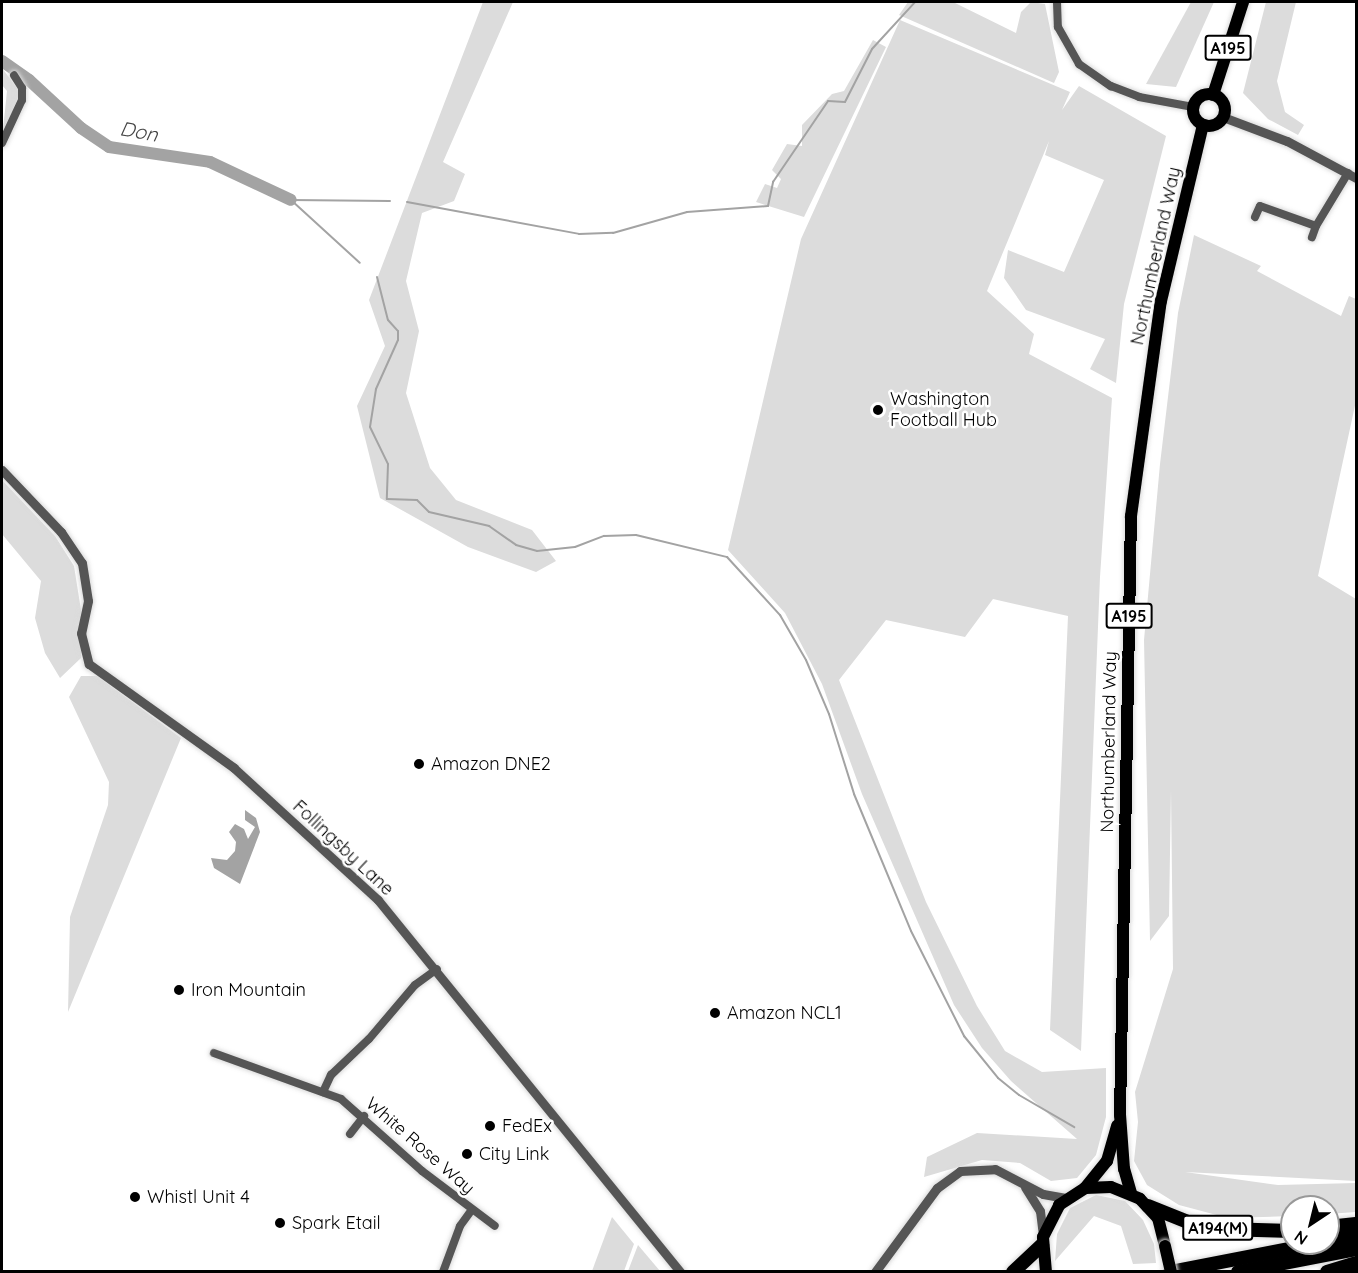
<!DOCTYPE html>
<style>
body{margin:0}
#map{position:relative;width:1358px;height:1273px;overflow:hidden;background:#fff;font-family:Quicksand,sans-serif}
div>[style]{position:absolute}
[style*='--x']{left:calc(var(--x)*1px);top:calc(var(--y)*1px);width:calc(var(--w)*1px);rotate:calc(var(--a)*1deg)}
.green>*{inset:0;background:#dcdcdc}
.water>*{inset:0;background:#a3a3a3}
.stream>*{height:2px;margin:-1px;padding:0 1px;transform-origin:1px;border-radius:1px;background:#a3a3a3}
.river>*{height:12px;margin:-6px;padding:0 6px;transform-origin:6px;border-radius:6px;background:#a3a3a3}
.roads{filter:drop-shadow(0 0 2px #dbdbdb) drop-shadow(0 0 2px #dbdbdb)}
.minor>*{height:8px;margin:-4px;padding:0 4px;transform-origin:4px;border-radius:4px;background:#555}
.tertiary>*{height:9px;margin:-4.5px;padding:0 4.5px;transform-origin:4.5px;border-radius:4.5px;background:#555}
.primary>*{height:12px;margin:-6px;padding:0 6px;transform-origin:6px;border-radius:6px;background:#000}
.primary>.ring{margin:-6px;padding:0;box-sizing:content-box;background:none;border:12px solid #000;border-radius:50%}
.motorway>*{height:14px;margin:-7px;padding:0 7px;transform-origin:7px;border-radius:7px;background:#000}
.bridges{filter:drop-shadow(0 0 2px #dbdbdb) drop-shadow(0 0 2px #dbdbdb)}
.primary-bridge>*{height:12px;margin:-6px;padding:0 6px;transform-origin:6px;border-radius:6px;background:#000}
.dots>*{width:16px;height:16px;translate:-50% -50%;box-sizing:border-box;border:3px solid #fff;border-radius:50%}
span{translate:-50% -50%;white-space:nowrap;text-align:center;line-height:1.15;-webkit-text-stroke:5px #fff;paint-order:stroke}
.shield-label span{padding:2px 4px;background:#fff;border:2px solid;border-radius:4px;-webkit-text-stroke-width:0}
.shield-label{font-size:16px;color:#000;font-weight:700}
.street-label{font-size:18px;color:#000}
.poi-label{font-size:18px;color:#000}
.left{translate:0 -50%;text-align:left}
.water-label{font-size:20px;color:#444;font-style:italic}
.frame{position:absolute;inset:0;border:3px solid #000;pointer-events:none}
.north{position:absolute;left:1280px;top:1195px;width:60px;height:60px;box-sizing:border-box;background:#fff;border:2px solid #999;border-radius:50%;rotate:215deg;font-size:16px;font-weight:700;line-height:24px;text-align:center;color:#000}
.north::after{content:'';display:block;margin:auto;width:21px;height:27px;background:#000;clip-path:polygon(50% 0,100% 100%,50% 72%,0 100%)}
</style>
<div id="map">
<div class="green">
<i style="clip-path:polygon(483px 2px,513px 2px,443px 162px,465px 174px,454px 201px,422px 213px,406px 281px,419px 331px,406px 393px,430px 468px,456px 500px,532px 530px,556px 561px,536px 572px,468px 547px,380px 498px,357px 406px,385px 346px,369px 300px)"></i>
<i style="clip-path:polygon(908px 2px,953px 2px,1016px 33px,1021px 12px,1031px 2px,1045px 4px,1059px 72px,1054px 83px,899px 15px)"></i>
<i style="clip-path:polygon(1191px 2px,1214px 2px,1176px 87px,1146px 84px)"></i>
<i style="clip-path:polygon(1266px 2px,1296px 2px,1277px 81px,1285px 112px,1304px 125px,1298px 135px,1268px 119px,1243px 93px)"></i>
<i style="clip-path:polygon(900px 20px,1070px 92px,1062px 110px,1079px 86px,1166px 136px,1124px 304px,1116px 383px,1090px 369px,1105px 339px,1026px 310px,1004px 278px,1008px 250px,1064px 272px,1104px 180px,1045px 155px,1049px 141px,987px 291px,1034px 334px,1029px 354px,1112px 398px,1100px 577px,1081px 1051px,1050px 1030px,1068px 616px,993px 599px,965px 637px,886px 620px,839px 680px,926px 902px,977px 1006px,1005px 1051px,1042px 1072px,1106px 1068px,1106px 1117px,1096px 1155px,1077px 1178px,1051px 1181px,1020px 1163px,982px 1160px,924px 1177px,927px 1157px,977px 1133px,1077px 1139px,1011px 1081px,982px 1048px,954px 1005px,862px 794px,822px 684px,785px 613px,728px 550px,801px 239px)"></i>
<i style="clip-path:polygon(873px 40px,886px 47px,804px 217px,756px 202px,765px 184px,777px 188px,781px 179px,772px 170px,787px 144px,802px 146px,802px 125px,832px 94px,844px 91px)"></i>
<i style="clip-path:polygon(2px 68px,20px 92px,2px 139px,7px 91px,2px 85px)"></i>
<i style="clip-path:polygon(1194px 235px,1261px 266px,1257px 271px,1341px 316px,1349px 296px,1356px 299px,1356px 401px,1318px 576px,1356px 599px,1356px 1181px,1185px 1172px,1278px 1185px,1356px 1183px,1356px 1212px,1328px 1214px,1328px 1207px,1292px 1207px,1292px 1216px,1228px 1218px,1179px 1205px,1147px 1185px,1134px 1161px,1138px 1122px,1135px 1092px,1173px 969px,1171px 790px,1169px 916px,1150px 941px,1144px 640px,1160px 464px,1178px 313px)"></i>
<i style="clip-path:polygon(2px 480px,55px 536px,74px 566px,81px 610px,81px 658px,60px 678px,45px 653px,35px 618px,41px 581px,2px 534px)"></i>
<i style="clip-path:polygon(81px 676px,97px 676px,181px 738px,68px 1012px,70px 917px,108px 805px,109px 782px,69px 697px)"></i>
<i style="clip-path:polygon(1096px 1195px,1125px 1201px,1143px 1220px,1154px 1244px,1156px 1263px,1133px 1264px,1121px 1226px,1094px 1216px,1055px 1261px,1057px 1234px,1070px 1208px)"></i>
<i style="clip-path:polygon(612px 1217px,634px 1244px,624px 1271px,592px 1271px)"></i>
<i style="clip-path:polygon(638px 1245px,660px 1271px,628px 1271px)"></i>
</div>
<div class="water">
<i style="clip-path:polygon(245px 810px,256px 818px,260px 832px,240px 884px,214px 868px,211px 858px,227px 860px,235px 851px,236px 842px,229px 832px,235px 824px,244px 829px,248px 839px,255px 827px,245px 820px)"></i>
</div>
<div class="stream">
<i style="--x:291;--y:200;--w:99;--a:0.6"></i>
<i style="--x:291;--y:200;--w:93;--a:42.4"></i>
<i style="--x:407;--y:202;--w:175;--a:10.5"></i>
<i style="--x:579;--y:234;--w:34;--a:-2"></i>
<i style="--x:613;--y:233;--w:77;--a:-15.8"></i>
<i style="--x:687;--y:212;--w:81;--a:-4.2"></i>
<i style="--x:768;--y:206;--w:25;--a:-78"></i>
<i style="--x:773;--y:182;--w:98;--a:-55.8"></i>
<i style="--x:828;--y:101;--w:17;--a:3"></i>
<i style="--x:845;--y:102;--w:59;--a:-63"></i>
<i style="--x:872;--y:49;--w:64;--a:-47.5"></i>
<i style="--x:377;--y:277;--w:44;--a:75.7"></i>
<i style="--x:388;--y:320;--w:15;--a:48"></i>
<i style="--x:398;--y:331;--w:9;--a:90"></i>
<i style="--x:398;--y:340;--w:54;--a:114.2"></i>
<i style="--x:376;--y:389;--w:38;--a:99"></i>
<i style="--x:370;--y:427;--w:41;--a:64.1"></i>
<i style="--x:388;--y:464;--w:35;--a:92"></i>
<i style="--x:387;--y:499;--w:30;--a:2"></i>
<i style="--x:417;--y:500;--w:17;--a:45"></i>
<i style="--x:429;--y:512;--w:62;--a:13.1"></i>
<i style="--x:489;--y:526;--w:33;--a:35"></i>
<i style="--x:516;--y:545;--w:22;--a:16"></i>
<i style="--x:537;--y:551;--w:38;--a:-6"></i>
<i style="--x:575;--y:547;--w:31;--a:-21"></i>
<i style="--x:604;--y:536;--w:32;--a:-2"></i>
<i style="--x:636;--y:535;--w:94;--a:13.6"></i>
<i style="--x:727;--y:557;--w:79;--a:47.6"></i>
<i style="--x:780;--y:615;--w:52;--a:60"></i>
<i style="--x:806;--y:660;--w:59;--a:66.9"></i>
<i style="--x:829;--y:714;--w:84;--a:72.6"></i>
<i style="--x:854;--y:794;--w:148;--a:67.4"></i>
<i style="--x:911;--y:931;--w:118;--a:63.2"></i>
<i style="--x:964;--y:1036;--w:54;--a:51"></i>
<i style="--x:998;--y:1078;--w:27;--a:39"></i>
<i style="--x:1019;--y:1095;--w:64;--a:30.2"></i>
</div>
<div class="river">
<i style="--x:2;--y:61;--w:33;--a:35"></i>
<i style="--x:29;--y:80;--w:71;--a:42.7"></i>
<i style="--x:81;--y:128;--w:34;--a:34"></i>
<i style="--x:109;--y:147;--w:102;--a:8.4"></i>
<i style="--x:210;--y:162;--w:89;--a:25.1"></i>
</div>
<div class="roads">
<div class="minor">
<i style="--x:1057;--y:2;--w:25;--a:88"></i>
<i style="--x:1058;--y:27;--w:43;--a:60.4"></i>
<i style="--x:1079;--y:64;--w:39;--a:35"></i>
<i style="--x:1111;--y:86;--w:30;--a:21"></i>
<i style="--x:1139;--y:97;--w:55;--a:10.5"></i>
<i style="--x:2;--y:143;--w:47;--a:-65.1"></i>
<i style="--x:22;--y:100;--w:12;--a:-90"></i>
<i style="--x:22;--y:88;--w:15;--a:-122"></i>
<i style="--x:1255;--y:217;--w:12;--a:-66"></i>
<i style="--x:1260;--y:206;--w:59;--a:19.7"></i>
<i style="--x:1316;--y:226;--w:12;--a:110"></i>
<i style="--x:1316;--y:226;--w:62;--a:-58.9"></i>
<i style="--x:214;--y:1053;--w:135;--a:19.9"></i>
<i style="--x:341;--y:1099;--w:108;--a:41.6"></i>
<i style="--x:422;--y:1171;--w:91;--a:37"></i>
<i style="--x:323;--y:1092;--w:19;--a:-65"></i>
<i style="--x:331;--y:1075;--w:52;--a:-43.5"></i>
<i style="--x:369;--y:1039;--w:71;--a:-49.6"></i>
<i style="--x:415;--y:985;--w:27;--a:-36"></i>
<i style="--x:350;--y:1134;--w:23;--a:-52"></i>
<i style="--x:443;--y:1272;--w:49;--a:-69.7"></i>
<i style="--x:460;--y:1226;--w:19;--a:-54"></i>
</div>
<div class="tertiary">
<i style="--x:1223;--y:117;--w:68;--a:20.6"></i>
<i style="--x:1287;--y:141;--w:78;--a:28.2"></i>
<i style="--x:2;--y:470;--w:86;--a:46.4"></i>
<i style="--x:61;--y:532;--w:37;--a:56"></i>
<i style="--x:82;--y:563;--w:38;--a:81"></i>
<i style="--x:88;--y:601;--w:33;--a:102"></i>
<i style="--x:81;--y:633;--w:32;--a:76"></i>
<i style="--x:89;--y:664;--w:178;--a:35.6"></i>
<i style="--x:234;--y:768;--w:195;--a:42.5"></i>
<i style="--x:378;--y:900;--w:479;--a:50.9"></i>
<i style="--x:1025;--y:1187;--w:28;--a:58"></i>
<i style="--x:1040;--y:1211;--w:26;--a:83"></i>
<i style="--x:875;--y:1272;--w:104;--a:-53.6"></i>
<i style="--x:937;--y:1188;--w:29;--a:-36"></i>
<i style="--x:960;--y:1171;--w:35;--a:-3"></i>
<i style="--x:995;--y:1169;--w:54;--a:27.5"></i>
<i style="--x:1043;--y:1194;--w:23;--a:10"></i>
</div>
<div class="primary">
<i class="ring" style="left:1193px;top:94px;width:20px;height:20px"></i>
<i style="--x:1213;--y:95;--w:98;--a:-72.1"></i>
<i style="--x:1085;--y:1188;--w:35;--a:-51"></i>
<i style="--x:1107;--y:1161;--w:37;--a:-74"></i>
<i style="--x:1131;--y:1193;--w:25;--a:-106"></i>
<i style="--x:1124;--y:1169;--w:54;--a:-94.2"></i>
<i style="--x:1120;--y:1115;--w:599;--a:-88.95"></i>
<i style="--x:1131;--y:516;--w:217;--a:-82.1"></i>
<i style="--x:1161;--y:301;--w:181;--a:-76.6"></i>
<i style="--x:1046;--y:1272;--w:35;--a:-95"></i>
<i style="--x:1043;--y:1237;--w:36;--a:-63"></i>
<i style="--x:1059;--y:1205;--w:31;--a:-33"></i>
<i style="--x:1085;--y:1188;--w:26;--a:-2"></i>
<i style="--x:1111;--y:1187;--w:31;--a:22"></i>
<i style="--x:1140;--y:1199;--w:26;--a:47"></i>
<i style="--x:1158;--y:1218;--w:29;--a:76"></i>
</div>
<div class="motorway">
<i style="--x:1148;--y:1206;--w:43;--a:21.8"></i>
<i style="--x:1188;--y:1222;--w:36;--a:11"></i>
<i style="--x:1223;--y:1229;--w:69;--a:1.7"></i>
<i style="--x:1328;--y:1227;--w:28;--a:-6"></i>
<i style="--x:1328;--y:1241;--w:28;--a:-10"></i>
<i style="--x:1013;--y:1272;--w:40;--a:-43"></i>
<i style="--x:1170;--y:1272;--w:152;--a:-11"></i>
<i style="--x:1238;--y:1272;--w:120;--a:-11"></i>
<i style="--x:1327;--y:1272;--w:30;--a:-17"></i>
</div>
</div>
<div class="bridges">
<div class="primary-bridge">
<i style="--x:1165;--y:1246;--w:27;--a:77"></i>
</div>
</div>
<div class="dots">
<i style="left:878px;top:410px;background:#000"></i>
<i style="left:419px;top:764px;background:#000"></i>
<i style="left:179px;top:990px;background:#000"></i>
<i style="left:715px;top:1013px;background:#000"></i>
<i style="left:490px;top:1126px;background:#000"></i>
<i style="left:467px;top:1154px;background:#000"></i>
<i style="left:135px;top:1197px;background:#000"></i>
<i style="left:280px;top:1223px;background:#000"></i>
</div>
<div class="shield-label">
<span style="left:1228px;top:48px">A195</span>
<span style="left:1129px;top:616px">A195</span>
<span style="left:1218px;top:1228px">A194(M)</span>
</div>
<div class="street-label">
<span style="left:1156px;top:256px;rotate:-78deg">Northumberland Way</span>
<span style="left:1109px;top:742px;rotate:-89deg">Northumberland Way</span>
<span style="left:343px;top:848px;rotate:43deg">Follingsby Lane</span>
<span style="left:420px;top:1146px;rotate:41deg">White Rose Way</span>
</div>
<div class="poi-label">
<span class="left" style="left:890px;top:410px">Washington<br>Football Hub</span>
<span class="left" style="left:431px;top:764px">Amazon DNE2</span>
<span class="left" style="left:191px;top:990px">Iron Mountain</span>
<span class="left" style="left:727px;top:1013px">Amazon NCL1</span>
<span class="left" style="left:502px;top:1126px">FedEx</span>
<span class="left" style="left:479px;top:1154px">City Link</span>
<span class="left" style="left:147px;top:1197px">Whistl Unit 4</span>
<span class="left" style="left:292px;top:1223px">Spark Etail</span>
</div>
<div class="water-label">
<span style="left:139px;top:131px;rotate:10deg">Don</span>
</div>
<div class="frame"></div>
<div class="north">N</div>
</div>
